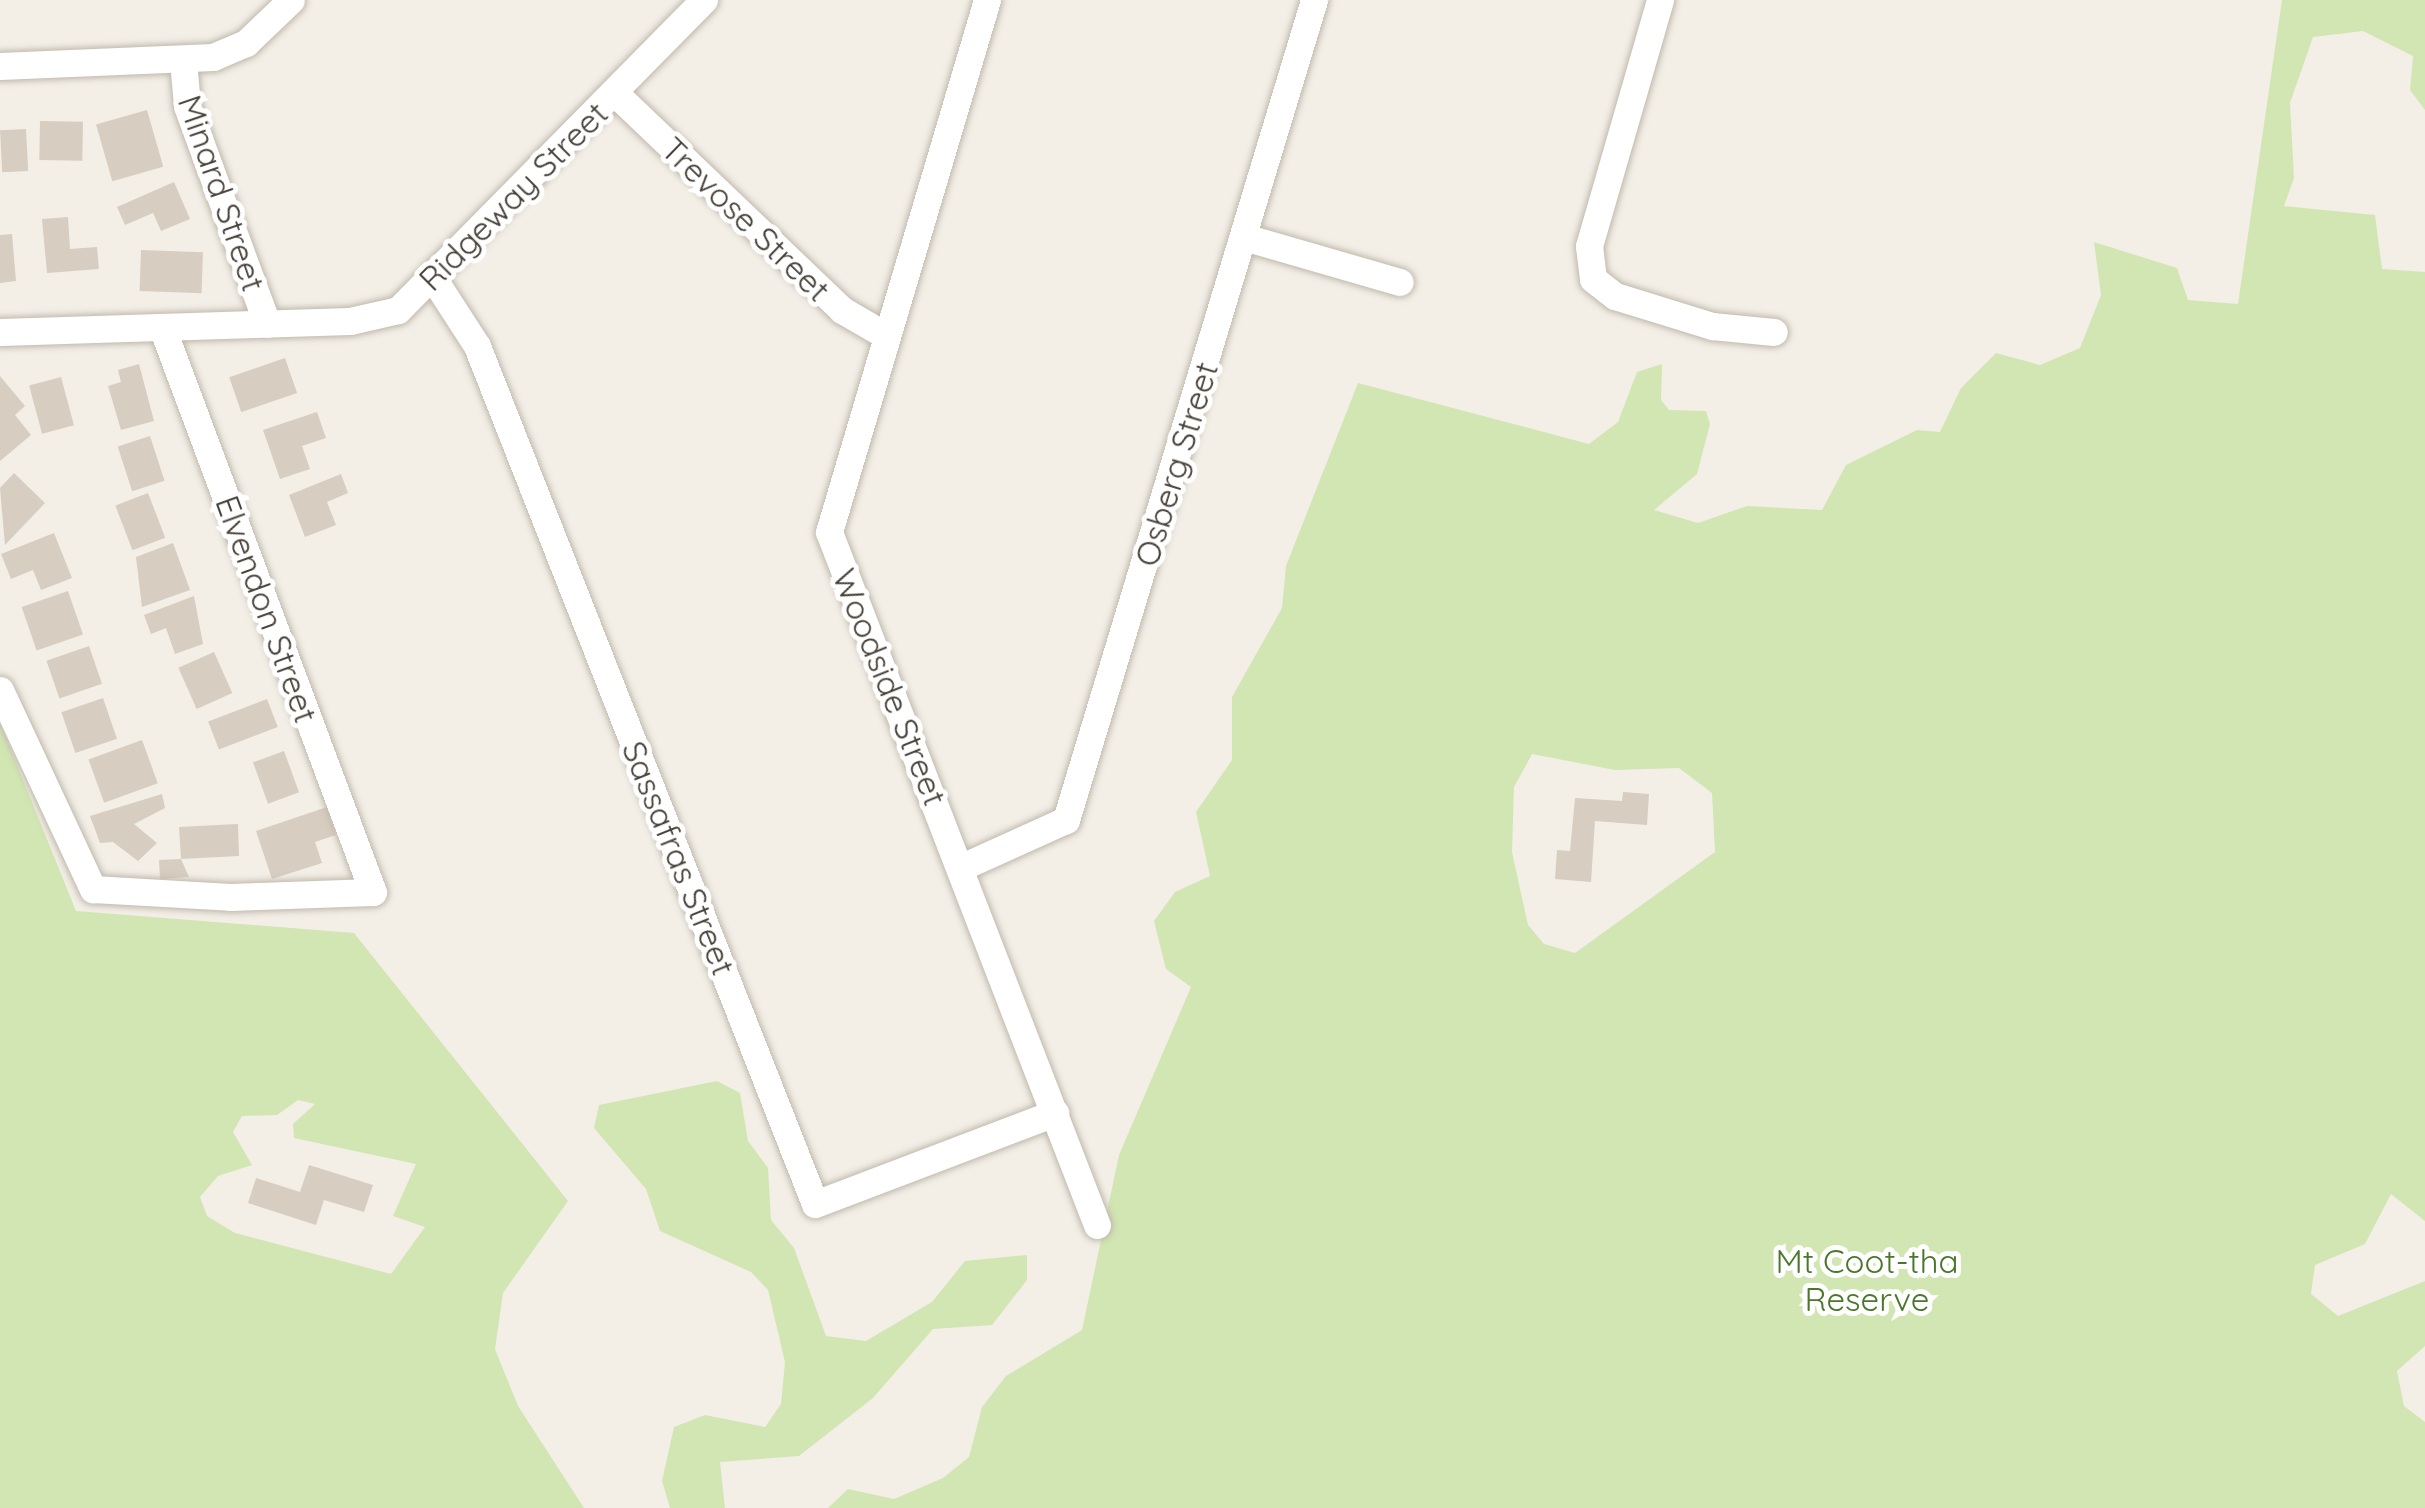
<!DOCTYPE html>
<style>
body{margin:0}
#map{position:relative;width:2425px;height:1508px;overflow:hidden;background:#f3efe7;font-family:Quicksand,sans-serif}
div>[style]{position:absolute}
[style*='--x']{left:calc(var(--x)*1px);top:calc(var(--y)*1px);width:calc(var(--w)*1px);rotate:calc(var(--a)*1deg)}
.green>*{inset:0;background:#d1e6b2}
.building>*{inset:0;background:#d7cdc0;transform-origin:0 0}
.roads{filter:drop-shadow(0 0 3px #c1b9ad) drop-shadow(0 0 3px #c1b9ad)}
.minor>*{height:27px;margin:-13.5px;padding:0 13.5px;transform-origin:13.5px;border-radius:13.5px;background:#fff}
span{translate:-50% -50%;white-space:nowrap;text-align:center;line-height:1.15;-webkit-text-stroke:10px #fff;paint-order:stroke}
.street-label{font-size:33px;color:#463f37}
.park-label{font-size:33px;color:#4b762c}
</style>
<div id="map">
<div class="green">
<i style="clip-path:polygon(evenodd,2282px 0,2425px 0,2425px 110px,2410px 90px,2413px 56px,2363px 31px,2313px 37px,2290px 103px,2294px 178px,2284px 206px,2375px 215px,2382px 269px,2425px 272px,2425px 1221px,2391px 1194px,2365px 1244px,2315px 1265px,2311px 1294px,2338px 1316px,2425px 1281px,2425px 1346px,2397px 1371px,2404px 1406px,2425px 1422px,2425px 1508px,828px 1508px,848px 1489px,894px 1499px,943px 1478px,969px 1457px,982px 1407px,1006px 1376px,1082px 1330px,1119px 1155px,1191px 987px,1166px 969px,1154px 921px,1175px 892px,1210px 876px,1196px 812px,1232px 760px,1232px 697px,1282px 608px,1286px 566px,1358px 383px,1589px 444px,1618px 422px,1637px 372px,1662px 364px,1661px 400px,1669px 410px,1706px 411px,1710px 424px,1697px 474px,1654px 510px,1698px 523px,1747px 506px,1822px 510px,1846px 465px,1917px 430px,1940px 432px,1961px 388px,1996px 353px,2040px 365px,2080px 348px,2101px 295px,2094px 242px,2177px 268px,2188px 300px,2238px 304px,2282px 0,1532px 754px,1615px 770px,1679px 768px,1712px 793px,1715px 852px,1575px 953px,1544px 944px,1528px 925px,1512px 852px,1514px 787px,1532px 754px)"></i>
<i style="clip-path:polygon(evenodd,0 723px,76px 911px,354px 933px,568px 1201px,503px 1293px,495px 1349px,518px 1406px,584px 1508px,0 1508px,0 723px,298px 1100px,315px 1104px,293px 1124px,294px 1138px,416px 1164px,393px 1216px,425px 1227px,391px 1274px,235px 1233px,207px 1216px,200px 1197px,218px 1176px,252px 1165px,233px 1132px,242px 1116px,277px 1115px,298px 1100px)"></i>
<i style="clip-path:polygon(717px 1081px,740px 1093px,748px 1141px,768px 1168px,771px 1220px,794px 1248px,826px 1336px,866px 1341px,932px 1302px,965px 1261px,1027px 1255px,1027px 1280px,992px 1325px,933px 1329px,873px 1398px,799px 1456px,720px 1462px,725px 1508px,670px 1508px,662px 1481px,674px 1427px,705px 1415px,765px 1427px,781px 1404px,785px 1362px,768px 1290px,751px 1272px,660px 1231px,646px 1189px,594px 1128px,599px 1105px)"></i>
</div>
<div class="building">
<i style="left:147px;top:110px;width:59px;height:53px;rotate:74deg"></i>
<i style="left:40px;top:121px;width:43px;height:39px;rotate:1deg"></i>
<i style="left:26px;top:129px;width:42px;height:26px;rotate:87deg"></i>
<i style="clip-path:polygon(174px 182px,190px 219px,161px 231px,153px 213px,125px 225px,117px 207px)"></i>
<i style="clip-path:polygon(68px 217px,70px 249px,97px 247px,99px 269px,47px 273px,42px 219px)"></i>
<i style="clip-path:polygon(12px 234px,16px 281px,0 283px,0 235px)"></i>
<i style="left:141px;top:250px;width:62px;height:41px;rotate:2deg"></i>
<i style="left:285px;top:358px;width:37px;height:59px;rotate:71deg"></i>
<i style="clip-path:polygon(139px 364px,154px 421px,121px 430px,108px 386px,121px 382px,118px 370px)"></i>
<i style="clip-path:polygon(0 376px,25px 406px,15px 415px,31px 435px,0 461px)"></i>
<i style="left:61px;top:377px;width:50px;height:33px;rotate:75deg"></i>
<i style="clip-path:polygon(317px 412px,326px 438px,302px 446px,310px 469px,280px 479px,263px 430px)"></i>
<i style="left:150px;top:436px;width:47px;height:34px;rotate:72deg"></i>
<i style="clip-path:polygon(14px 473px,45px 503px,5px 545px,0 488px)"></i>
<i style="clip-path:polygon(341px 474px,348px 493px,327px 502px,336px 525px,305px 537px,289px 495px)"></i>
<i style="left:148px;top:493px;width:48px;height:35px;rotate:69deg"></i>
<i style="clip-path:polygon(54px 533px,72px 578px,41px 590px,33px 570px,11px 579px,1px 554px)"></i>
<i style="clip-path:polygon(173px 543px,190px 590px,142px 607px,136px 557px)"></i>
<i style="left:68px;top:591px;width:46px;height:49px;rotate:71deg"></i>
<i style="clip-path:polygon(194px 596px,203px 644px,175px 654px,166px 628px,151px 634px,144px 615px)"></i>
<i style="left:89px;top:646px;width:40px;height:45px;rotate:71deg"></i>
<i style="left:214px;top:652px;width:45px;height:39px;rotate:66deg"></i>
<i style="left:103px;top:698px;width:43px;height:44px;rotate:71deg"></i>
<i style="left:267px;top:699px;width:30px;height:63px;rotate:69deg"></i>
<i style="left:142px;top:740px;width:46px;height:57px;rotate:70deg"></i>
<i style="left:284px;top:751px;width:44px;height:33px;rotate:70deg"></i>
<i style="clip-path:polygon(1623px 792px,1649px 794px,1647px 825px,1595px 821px,1591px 882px,1555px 879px,1557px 850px,1570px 851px,1575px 798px,1622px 801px)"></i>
<i style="clip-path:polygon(162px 794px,165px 808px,134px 824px,157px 843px,138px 861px,113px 842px,100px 843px,90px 816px)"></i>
<i style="clip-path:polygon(327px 807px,336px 835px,315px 842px,322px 863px,272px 879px,256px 831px)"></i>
<i style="clip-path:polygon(238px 824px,239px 856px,181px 859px,189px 877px,160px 879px,159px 860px,181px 859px,179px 827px)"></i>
<i style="clip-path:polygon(309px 1165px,373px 1185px,364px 1212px,324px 1200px,316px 1225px,248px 1203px,256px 1178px,300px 1192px)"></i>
</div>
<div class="roads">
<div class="minor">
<i style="--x:987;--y:0;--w:555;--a:106.54"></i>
<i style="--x:829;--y:532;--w:743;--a:68.86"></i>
<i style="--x:1660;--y:0;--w:256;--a:106.1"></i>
<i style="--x:1589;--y:246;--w:33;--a:83"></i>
<i style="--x:1593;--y:279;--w:28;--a:38"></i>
<i style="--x:1615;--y:296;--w:102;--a:17.2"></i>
<i style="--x:1712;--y:326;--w:62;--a:5.5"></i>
<i style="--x:183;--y:60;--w:46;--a:85"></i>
<i style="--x:187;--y:106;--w:232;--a:69.8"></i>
<i style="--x:0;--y:66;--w:213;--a:-2.4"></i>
<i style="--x:213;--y:57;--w:36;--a:-23"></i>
<i style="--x:246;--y:43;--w:62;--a:-43.7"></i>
<i style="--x:615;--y:93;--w:314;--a:43.7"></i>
<i style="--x:842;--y:310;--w:50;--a:30.2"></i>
<i style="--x:1244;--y:237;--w:162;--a:16.1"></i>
<i style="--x:435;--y:281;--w:77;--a:57.1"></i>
<i style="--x:477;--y:346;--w:922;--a:68.5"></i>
<i style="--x:815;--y:1204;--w:257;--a:-20.8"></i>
<i style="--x:0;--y:332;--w:350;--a:-1.8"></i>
<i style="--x:350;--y:321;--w:49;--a:-12.9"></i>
<i style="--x:398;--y:310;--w:436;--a:-45.4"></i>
<i style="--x:0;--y:690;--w:220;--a:65"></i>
<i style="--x:93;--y:889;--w:137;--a:3.3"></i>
<i style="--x:230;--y:897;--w:143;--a:-2"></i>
<i style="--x:373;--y:892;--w:603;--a:-110.48"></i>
<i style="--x:964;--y:866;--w:112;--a:-24.3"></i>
<i style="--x:1066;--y:820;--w:857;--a:-73.17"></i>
</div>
</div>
<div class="street-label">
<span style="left:222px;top:193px;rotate:71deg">Minard Street</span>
<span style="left:513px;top:196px;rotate:-45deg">Ridgeway Street</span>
<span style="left:746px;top:219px;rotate:44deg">Trevose Street</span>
<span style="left:1176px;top:464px;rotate:-73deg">Osberg Street</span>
<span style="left:267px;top:609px;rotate:70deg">Elvendon Street</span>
<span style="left:890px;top:687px;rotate:68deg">Woodside Street</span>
<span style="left:679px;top:858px;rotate:68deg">Sassafras Street</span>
</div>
<div class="park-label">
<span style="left:1867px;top:1280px">Mt Coot-tha<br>Reserve</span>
</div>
</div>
